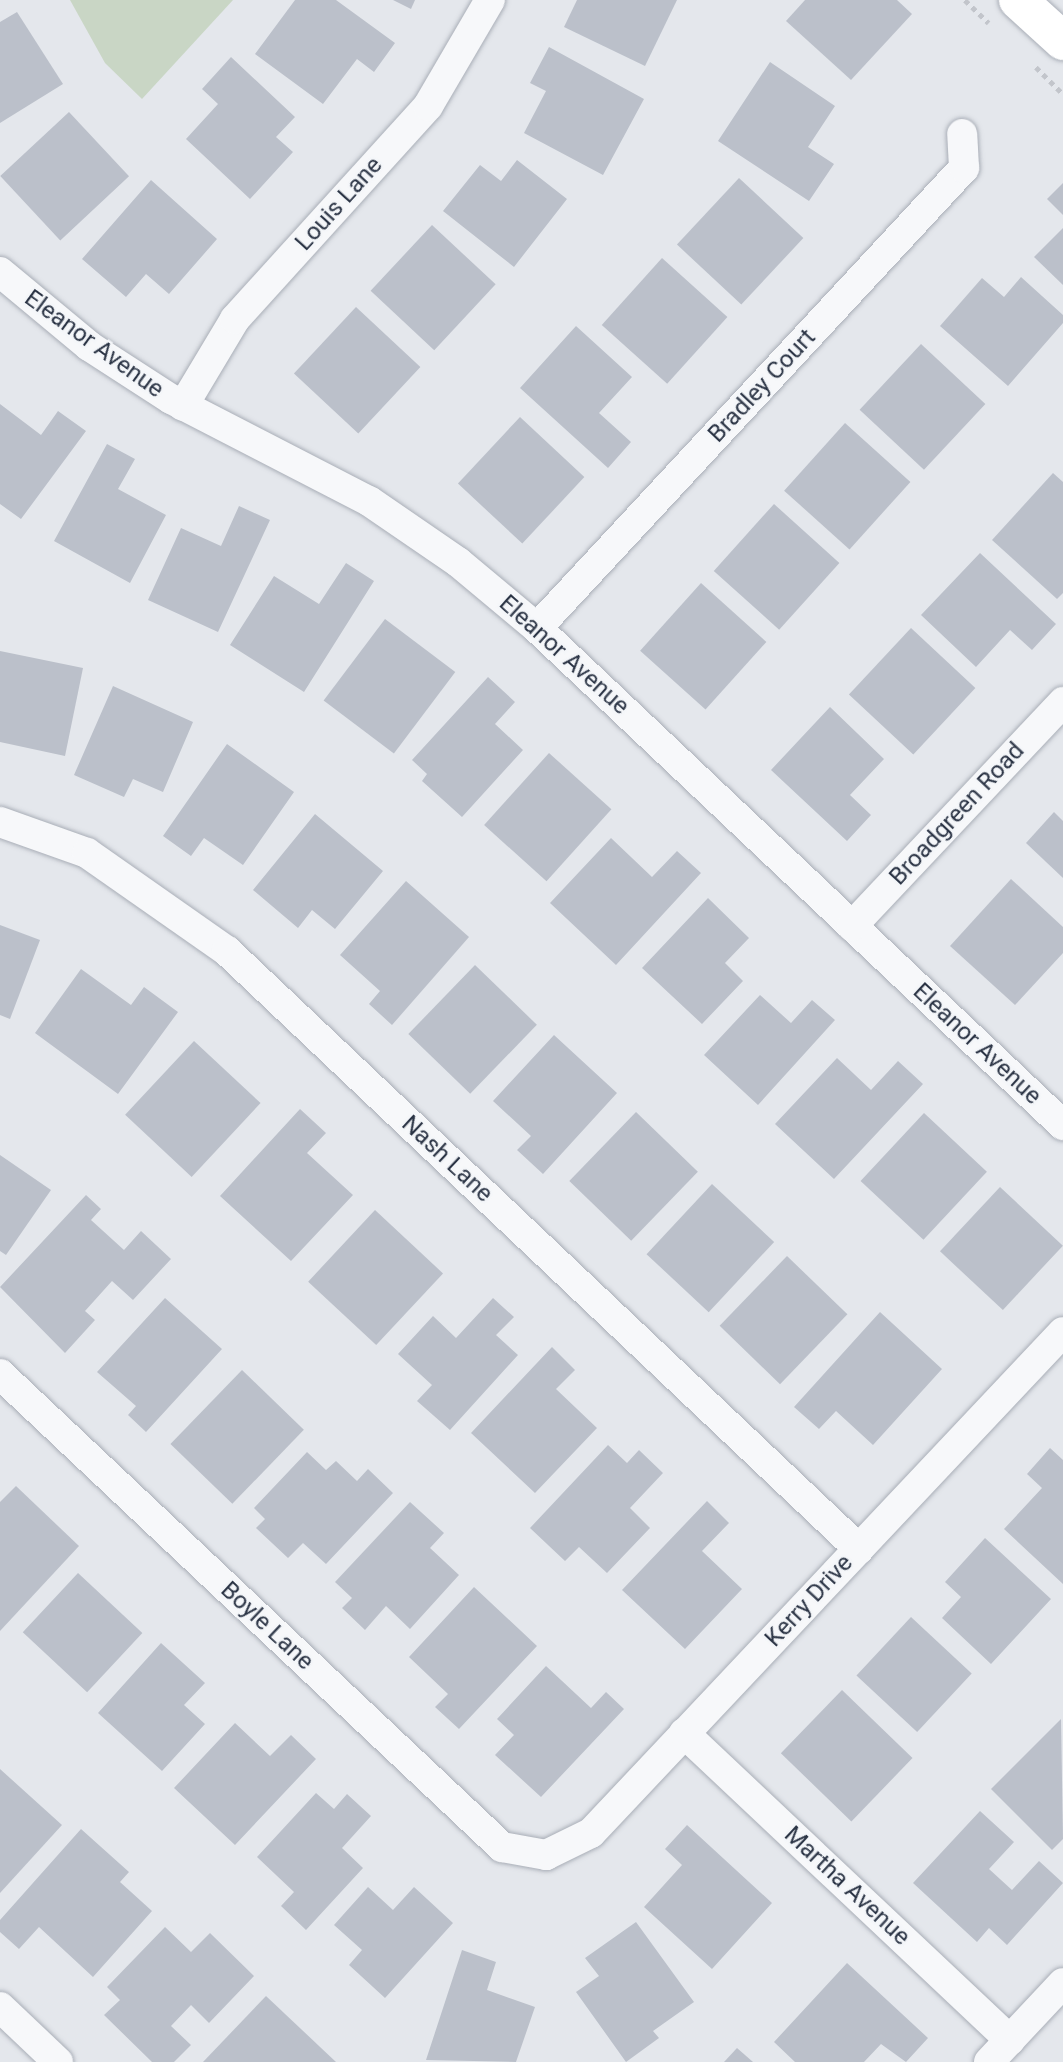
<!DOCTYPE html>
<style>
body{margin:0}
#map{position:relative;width:1063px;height:2062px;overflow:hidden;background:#e4e7ec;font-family:Roboto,sans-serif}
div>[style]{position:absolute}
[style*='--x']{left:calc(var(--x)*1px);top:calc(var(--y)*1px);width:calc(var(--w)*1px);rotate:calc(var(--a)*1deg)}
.green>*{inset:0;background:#c9d6c5}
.building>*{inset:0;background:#bbc0ca;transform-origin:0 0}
.path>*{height:4.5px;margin-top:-2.25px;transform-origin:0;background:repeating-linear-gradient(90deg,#c2c5cb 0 5px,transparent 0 10px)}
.roads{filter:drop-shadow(0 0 2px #a9aeb7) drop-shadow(0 0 2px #a9aeb7)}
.street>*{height:30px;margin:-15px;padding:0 15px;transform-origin:15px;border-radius:15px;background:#f7f8fa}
.secondary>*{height:38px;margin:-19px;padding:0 19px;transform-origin:19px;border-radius:19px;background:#fff}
span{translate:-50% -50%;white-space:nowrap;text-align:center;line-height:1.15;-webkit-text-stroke:5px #f4f6f9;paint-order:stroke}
.street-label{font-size:24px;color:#2b3445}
</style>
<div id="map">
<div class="green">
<i style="clip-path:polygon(70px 0,233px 0,142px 99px,105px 63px)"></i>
</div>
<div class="building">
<i style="clip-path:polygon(295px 0,336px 0,395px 43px,374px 72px,357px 59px,323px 104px,255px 54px)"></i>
<i style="clip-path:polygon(393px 0,415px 0,411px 9px)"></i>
<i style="clip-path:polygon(577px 0,677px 0,645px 66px,564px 27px)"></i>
<i style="clip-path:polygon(805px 0,897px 0,912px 14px,851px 80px,786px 21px)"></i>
<i style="clip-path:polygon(17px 12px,63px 84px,0 123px,0 22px)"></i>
<i style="clip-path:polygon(549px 47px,644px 99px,603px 175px,524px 133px,546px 91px,530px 83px)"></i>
<i style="clip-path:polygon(231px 57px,295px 117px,276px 137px,293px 152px,250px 199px,186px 139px,218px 104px,202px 89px)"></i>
<i style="clip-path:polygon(770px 62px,835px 106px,808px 147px,834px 164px,809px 201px,718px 141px)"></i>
<i style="left:69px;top:112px;width:88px;height:94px;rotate:47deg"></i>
<i style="clip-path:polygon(517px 160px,567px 199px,514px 267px,443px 211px,480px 165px,501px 181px)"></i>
<i style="left:739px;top:178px;width:88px;height:91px;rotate:43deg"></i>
<i style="clip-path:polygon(151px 180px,217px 239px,169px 294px,146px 274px,126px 297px,82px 259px)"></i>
<i style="clip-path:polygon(1063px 183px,1063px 215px,1047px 199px)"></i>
<i style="left:432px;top:225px;width:87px;height:90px;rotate:43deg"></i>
<i style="clip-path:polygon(1063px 228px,1063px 285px,1034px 257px)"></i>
<i style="left:662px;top:258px;width:88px;height:90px;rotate:42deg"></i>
<i style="clip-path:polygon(1021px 277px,1063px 315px,1063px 323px,1008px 386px,940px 326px,982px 278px,1004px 297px)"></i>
<i style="left:356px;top:307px;width:88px;height:91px;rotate:43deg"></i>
<i style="clip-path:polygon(576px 326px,632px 377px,599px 413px,631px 442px,608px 468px,520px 388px)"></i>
<i style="left:921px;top:344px;width:88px;height:90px;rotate:43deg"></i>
<i style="clip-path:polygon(0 404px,41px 435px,58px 411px,86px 431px,21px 519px,0 504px)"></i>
<i style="left:520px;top:417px;width:88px;height:91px;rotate:43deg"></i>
<i style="left:845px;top:423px;width:88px;height:91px;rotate:42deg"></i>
<i style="clip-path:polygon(107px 444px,135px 459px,118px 489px,166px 515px,130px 583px,54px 541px)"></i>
<i style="clip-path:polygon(1053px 473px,1063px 482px,1063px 593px,1057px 599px,992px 540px)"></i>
<i style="left:774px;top:504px;width:88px;height:90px;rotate:42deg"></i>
<i style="clip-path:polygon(239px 506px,270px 520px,218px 632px,148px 600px,181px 528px,221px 546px)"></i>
<i style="clip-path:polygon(980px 553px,1056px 624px,1032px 650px,1010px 630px,976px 667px,921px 615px)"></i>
<i style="clip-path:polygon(346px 563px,374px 581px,304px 692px,230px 645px,274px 576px,319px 604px)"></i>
<i style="left:701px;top:583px;width:88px;height:91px;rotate:42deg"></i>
<i style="left:385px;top:619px;width:88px;height:102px;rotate:37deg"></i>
<i style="left:911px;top:628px;width:88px;height:91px;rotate:43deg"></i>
<i style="clip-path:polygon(0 651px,83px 668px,65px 756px,0 742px)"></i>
<i style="clip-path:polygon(488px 677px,515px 702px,495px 724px,523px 750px,462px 817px,422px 781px,427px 774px,412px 760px)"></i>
<i style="clip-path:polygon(113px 686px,193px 722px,163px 792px,133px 779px,124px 797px,74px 775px)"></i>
<i style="clip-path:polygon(830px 707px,884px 759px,850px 795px,871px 815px,847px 841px,771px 770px)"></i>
<i style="clip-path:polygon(227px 744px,294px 792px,243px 865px,204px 838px,191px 856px,163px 836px)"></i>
<i style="left:549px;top:753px;width:84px;height:97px;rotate:42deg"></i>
<i style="clip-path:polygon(1054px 812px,1063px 821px,1063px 878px,1026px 843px)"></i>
<i style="clip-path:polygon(315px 814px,383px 871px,335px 929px,312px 910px,298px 928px,253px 890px)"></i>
<i style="clip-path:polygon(611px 838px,652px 877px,677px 851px,701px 873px,616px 965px,550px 903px)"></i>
<i style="clip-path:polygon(1011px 879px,1063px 927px,1063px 953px,1015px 1005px,950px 946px)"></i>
<i style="clip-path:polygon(406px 881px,469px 937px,392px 1025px,369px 1004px,380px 991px,340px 955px)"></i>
<i style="clip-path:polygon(708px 898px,749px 938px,725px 963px,743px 981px,702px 1024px,642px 968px)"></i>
<i style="clip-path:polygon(0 925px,40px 940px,10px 1019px,0 1015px)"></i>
<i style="left:475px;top:965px;width:86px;height:96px;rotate:44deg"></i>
<i style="clip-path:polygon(81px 969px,131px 1005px,144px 987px,178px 1012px,118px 1094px,35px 1033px)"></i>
<i style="clip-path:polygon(760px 995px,791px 1023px,812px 1000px,835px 1020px,758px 1105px,704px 1055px)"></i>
<i style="clip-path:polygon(554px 1035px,617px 1093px,543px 1174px,517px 1150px,531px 1136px,493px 1101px)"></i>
<i style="left:194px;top:1041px;width:91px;height:101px;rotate:43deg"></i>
<i style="clip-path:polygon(837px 1058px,871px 1090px,898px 1061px,923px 1084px,834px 1179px,775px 1124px)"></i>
<i style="clip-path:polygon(300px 1109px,326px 1133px,307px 1153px,353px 1195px,291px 1261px,220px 1196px)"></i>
<i style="left:636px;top:1112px;width:86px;height:96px;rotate:44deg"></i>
<i style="left:924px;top:1113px;width:86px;height:93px;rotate:43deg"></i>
<i style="clip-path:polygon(0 1155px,51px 1190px,6px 1255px,0 1251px)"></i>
<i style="left:712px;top:1184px;width:85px;height:96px;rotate:43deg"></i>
<i style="left:1000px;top:1187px;width:86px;height:88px;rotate:43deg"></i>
<i style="clip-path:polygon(86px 1195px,101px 1209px,91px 1220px,124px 1250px,141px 1231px,171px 1259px,133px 1300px,112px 1281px,85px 1311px,95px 1320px,65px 1353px,0 1287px)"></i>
<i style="left:375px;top:1210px;width:93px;height:98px;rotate:43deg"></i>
<i style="left:787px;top:1256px;width:84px;height:97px;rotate:44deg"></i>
<i style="clip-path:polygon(165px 1298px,222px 1349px,146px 1432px,128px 1415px,136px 1406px,97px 1372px)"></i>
<i style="clip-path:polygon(493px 1298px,514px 1317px,496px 1335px,518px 1355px,450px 1430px,417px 1401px,432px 1385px,398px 1354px,433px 1316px,456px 1338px)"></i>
<i style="clip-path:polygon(880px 1312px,942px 1369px,873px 1445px,836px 1411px,819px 1429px,794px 1407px)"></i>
<i style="clip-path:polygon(552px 1347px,575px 1370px,556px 1389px,597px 1428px,535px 1493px,471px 1433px)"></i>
<i style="left:242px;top:1370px;width:86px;height:103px;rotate:44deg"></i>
<i style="clip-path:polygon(608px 1445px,627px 1463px,639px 1450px,663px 1473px,630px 1508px,650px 1528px,607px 1573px,579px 1547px,565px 1561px,530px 1528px)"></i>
<i style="clip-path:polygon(1050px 1448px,1063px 1460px,1063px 1584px,1004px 1529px,1042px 1488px,1027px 1474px)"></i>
<i style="clip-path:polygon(307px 1452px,326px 1470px,336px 1461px,357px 1481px,368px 1469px,393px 1493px,326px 1564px,303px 1543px,288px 1558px,256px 1528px,265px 1519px,254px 1508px)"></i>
<i style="clip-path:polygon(16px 1486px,79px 1546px,0 1631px,0 1502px)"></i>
<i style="clip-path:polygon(707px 1501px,729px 1523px,702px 1551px,742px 1589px,685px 1649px,622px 1590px)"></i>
<i style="clip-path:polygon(410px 1502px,444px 1533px,430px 1548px,459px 1575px,410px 1629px,386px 1606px,365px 1630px,342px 1608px,352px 1598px,335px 1582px)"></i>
<i style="clip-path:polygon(985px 1538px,1051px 1599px,991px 1664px,942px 1618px,961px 1597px,945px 1582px)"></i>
<i style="left:78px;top:1573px;width:88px;height:81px;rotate:43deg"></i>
<i style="clip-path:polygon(474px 1587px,537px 1646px,459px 1729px,435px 1707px,448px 1694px,409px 1657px)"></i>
<i style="left:911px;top:1617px;width:83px;height:80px;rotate:43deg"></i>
<i style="clip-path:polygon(161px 1643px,205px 1683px,184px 1705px,205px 1724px,162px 1771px,98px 1713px)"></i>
<i style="clip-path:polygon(546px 1666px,591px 1708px,606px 1692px,624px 1709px,541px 1797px,495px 1755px,514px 1735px,497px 1719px)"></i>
<i style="left:842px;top:1690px;width:98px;height:88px;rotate:44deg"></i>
<i style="clip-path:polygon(1061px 1719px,1063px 1839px,1052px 1850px,991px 1789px)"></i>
<i style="clip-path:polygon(235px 1723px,270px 1756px,291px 1735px,316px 1759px,235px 1845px,174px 1788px)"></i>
<i style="clip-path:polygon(0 1769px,62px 1825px,0 1893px)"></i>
<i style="clip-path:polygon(316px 1793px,334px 1809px,347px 1794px,371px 1816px,342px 1848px,363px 1868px,306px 1930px,281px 1906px,294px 1892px,257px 1857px)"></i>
<i style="clip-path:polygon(980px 1811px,1014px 1842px,989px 1869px,1012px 1890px,1039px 1861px,1063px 1883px,1007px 1945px,989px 1928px,977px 1942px,913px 1883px)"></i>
<i style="clip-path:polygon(687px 1825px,772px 1903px,712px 1969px,644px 1907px,682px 1865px,665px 1849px)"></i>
<i style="clip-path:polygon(81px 1829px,129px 1872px,120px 1882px,152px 1911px,93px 1977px,39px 1927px,19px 1949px,0 1932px,0 1920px)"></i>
<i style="clip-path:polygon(368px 1887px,393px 1910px,414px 1887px,453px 1923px,385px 1998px,349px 1965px,362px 1950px,334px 1925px)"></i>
<i style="clip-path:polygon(636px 1922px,694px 2002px,653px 2031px,659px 2038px,626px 2062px,576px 1992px,599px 1976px,585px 1958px)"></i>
<i style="clip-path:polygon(165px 1927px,191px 1952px,210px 1933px,254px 1976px,209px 2023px,191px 2005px,171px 2026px,191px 2045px,174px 2062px,152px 2062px,104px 2015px,120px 2000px,107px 1987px)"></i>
<i style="clip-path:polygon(462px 1950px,496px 1962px,487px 1990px,535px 2007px,516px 2062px,426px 2060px)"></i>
<i style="clip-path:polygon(847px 1963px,928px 2038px,906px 2062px,881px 2044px,864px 2062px,795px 2062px,774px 2042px)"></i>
<i style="clip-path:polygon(266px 1996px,336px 2062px,203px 2062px)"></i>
<i style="clip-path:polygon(737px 2048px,753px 2062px,724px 2062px)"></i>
</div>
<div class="path">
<i style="--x:965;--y:0;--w:33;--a:44"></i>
<i style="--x:1036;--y:67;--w:38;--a:45"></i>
</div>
<div class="roads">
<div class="street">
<i style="--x:0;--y:272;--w:116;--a:39.7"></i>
<i style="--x:89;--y:346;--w:98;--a:32.9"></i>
<i style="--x:171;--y:399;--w:223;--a:27.3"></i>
<i style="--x:369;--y:501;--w:108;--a:34.4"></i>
<i style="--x:458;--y:562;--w:103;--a:39.9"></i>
<i style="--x:537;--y:628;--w:724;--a:43.38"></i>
<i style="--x:183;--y:406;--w:101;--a:-59.1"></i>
<i style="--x:235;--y:319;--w:287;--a:-47.8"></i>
<i style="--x:428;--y:106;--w:123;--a:-59.7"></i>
<i style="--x:537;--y:628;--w:628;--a:-47.13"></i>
<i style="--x:964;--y:168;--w:34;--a:-93"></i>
<i style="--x:0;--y:822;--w:92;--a:19.6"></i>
<i style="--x:87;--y:853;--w:171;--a:35"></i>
<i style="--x:227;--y:951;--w:870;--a:43.42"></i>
<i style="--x:852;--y:926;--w:308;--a:-46.7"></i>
<i style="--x:0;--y:1374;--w:690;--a:43.3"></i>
<i style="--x:502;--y:1847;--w:45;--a:10.3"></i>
<i style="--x:546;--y:1855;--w:50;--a:-26.1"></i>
<i style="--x:591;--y:1833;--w:688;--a:-46.71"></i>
<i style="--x:684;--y:1733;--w:448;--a:43.3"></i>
<i style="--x:0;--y:2007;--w:80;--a:43.5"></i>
<i style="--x:989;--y:2062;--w:108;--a:-46.9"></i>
</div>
<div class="secondary">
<i style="--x:1018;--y:0;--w:61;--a:42.3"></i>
</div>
</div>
<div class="street-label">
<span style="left:339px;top:204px;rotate:-48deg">Louis Lane</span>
<span style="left:94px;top:344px;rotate:36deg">Eleanor Avenue</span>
<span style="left:762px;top:386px;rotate:-47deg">Bradley Court</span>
<span style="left:564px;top:655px;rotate:42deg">Eleanor Avenue</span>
<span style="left:957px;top:814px;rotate:-47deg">Broadgreen Road</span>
<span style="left:977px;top:1044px;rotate:43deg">Eleanor Avenue</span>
<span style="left:447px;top:1159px;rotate:43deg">Nash Lane</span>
<span style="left:809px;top:1601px;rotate:-47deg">Kerry Drive</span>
<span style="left:267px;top:1626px;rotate:43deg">Boyle Lane</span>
<span style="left:847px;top:1886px;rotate:43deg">Martha Avenue</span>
</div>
</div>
